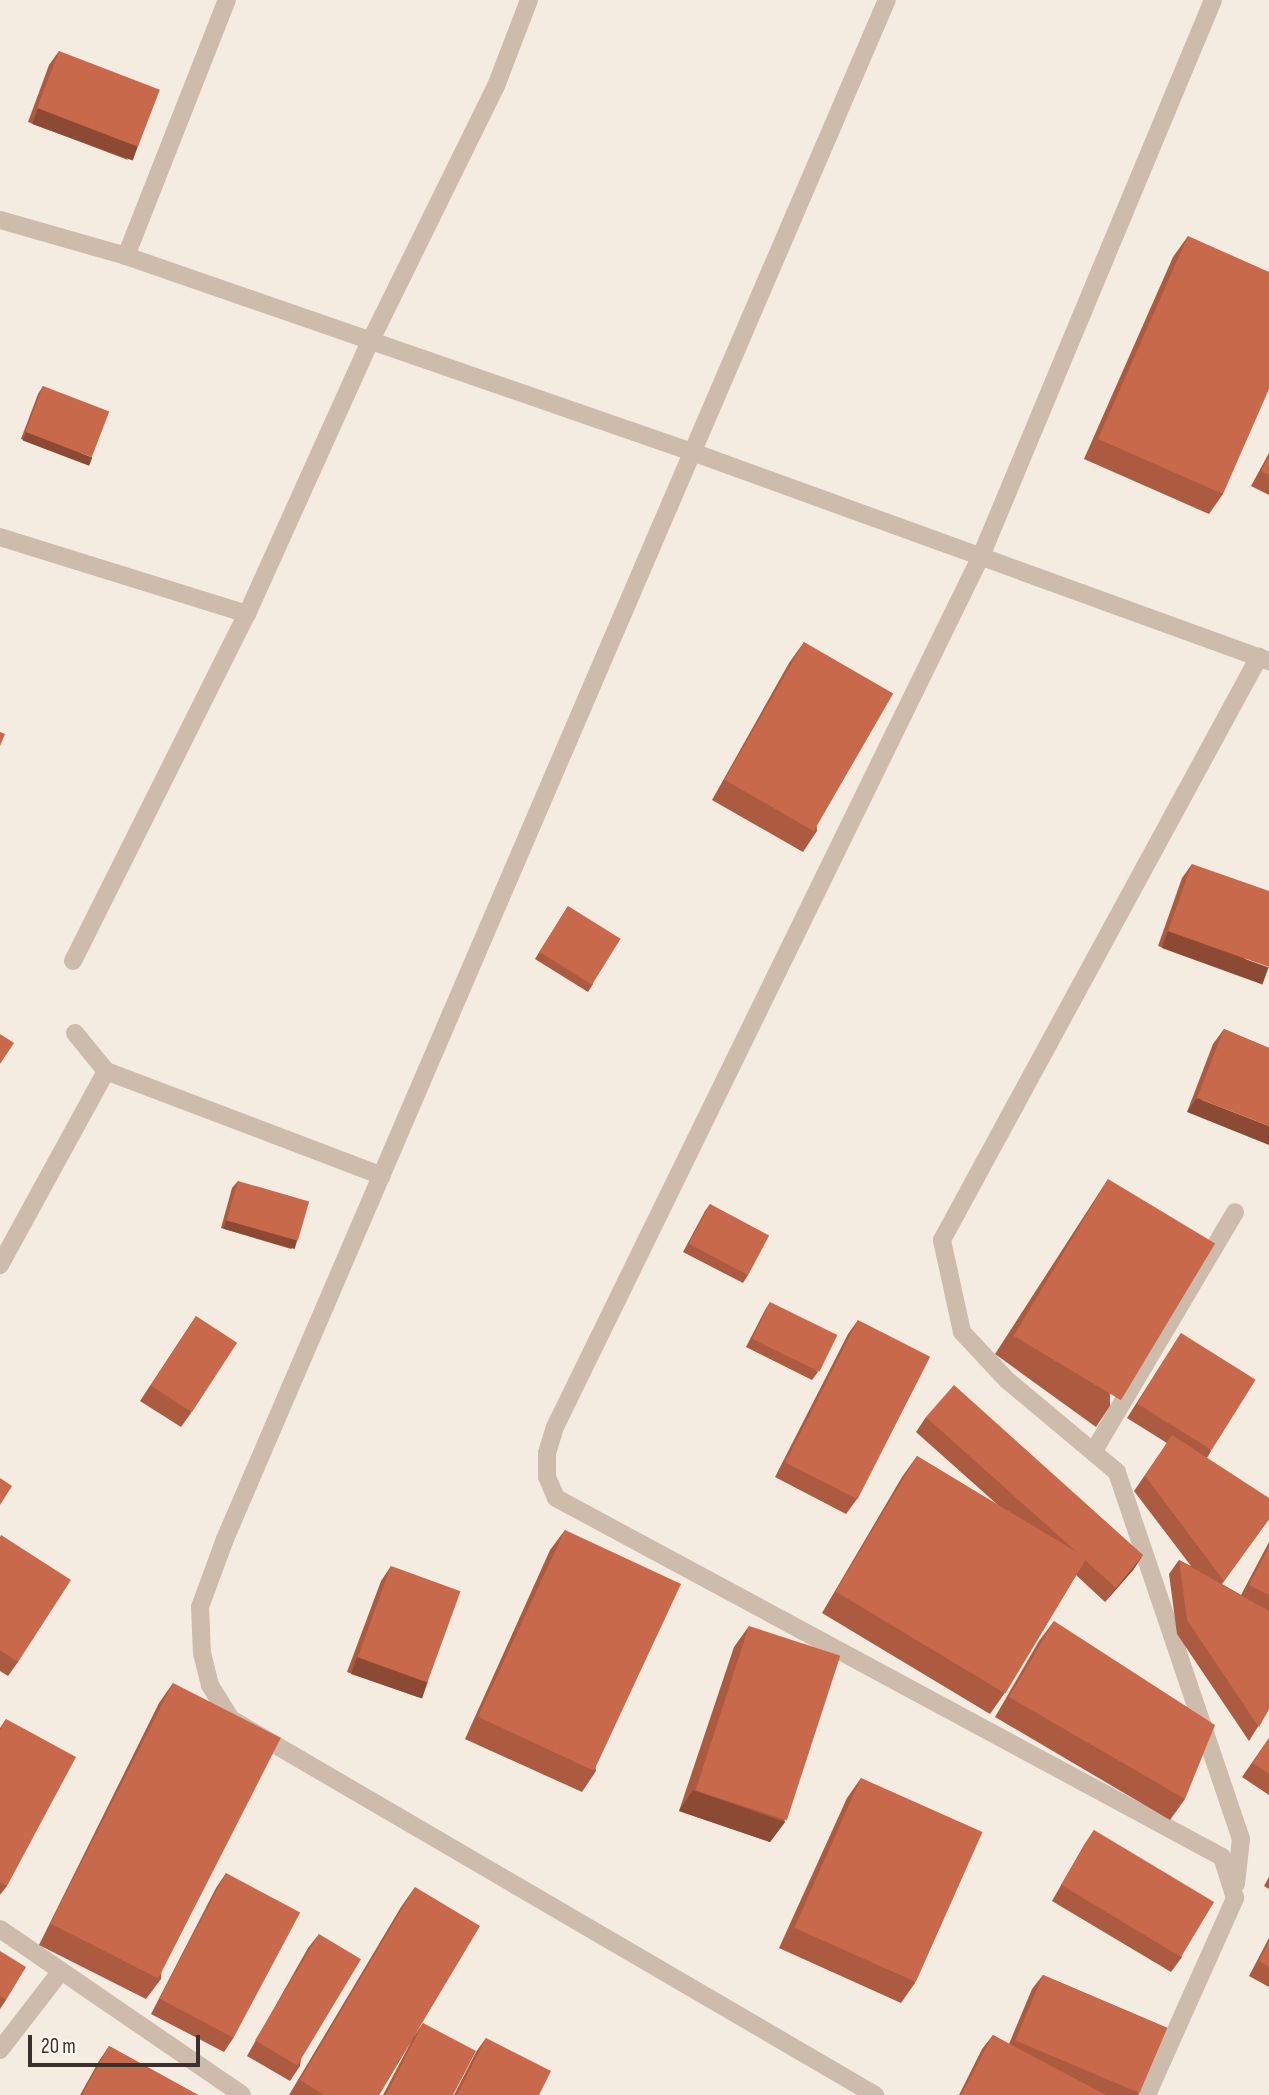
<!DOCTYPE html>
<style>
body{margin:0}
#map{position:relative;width:1269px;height:2095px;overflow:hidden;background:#f4ebe1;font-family:"Sofia Sans Condensed",sans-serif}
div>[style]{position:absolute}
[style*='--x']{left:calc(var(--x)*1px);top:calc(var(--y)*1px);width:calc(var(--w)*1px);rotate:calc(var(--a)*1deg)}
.service>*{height:18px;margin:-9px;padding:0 9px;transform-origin:9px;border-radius:9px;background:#cdbbac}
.minor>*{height:18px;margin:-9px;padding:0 9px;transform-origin:9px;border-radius:9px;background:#cdbbac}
.tertiary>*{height:18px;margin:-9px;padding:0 9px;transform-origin:9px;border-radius:9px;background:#cdbbac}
.wall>*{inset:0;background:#ac5a40}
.shaded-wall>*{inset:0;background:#8c4a34;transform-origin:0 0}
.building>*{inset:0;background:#c8694b;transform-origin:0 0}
span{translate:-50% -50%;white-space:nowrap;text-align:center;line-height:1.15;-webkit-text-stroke:5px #fbf5ee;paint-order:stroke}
.scale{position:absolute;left:28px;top:2035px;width:172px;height:32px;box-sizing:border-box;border:4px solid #3b302b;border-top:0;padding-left:9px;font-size:21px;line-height:24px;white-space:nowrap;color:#3b302b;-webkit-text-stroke:5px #fbf5ee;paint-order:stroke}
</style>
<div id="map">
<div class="service">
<i style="--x:75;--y:1033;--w:49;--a:50.8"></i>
<i style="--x:106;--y:1071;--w:295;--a:20.8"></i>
<i style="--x:0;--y:1265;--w:221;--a:-61.3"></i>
</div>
<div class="minor">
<i style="--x:0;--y:220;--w:131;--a:15.9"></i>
<i style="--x:126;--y:256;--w:602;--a:19.1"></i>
<i style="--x:695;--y:453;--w:611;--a:19.92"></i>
<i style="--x:126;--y:256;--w:275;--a:-68.5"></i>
<i style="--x:0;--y:537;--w:259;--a:17.3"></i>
<i style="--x:73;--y:961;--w:388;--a:-63.4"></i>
<i style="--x:247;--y:614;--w:299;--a:-65.7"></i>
<i style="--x:370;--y:342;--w:285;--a:-63.8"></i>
<i style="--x:496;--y:86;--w:92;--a:-69"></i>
<i style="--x:1095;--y:1449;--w:275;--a:-59.4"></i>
<i style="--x:1236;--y:1884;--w:45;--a:-83.7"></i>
<i style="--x:1241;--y:1839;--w:387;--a:-108.7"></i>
<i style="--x:1117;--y:1472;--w:143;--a:-140.1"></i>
<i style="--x:1007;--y:1380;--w:66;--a:-133.2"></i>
<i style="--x:962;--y:1332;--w:94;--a:-102.3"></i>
<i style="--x:942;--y:1240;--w:664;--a:-61.47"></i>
<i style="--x:0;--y:2050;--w:100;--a:-52.3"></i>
<i style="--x:875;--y:2095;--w:746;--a:-149.72"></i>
<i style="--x:231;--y:1719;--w:40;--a:-122"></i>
<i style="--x:210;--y:1685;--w:32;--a:-104"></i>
<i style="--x:202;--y:1654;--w:47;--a:-92.4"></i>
<i style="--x:200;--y:1607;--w:72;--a:-69.8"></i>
<i style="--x:225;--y:1539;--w:1675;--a:-66.73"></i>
<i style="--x:1147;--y:2095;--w:216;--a:-65.9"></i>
<i style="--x:1235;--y:1898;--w:43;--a:-107.6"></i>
<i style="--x:1222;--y:1857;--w:757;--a:-151.67"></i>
<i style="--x:556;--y:1498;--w:23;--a:-113"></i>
<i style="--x:547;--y:1477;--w:24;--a:-90"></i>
<i style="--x:547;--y:1453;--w:27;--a:-73"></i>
<i style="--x:555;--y:1427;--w:970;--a:-63.94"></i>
<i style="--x:981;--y:556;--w:602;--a:-67.35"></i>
</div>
<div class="tertiary">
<i style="--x:0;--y:1929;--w:293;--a:34.4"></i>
</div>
<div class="wall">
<i style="clip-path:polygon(59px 51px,128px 160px,28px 122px,49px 65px)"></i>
<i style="clip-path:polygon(1188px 236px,1223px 494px,1209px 514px,1084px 459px,1173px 257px)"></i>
<i style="clip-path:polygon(43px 386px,87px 464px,21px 439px,38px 394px)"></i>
<i style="clip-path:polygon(1269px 453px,1269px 495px,1251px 486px)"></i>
<i style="clip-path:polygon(804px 642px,817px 831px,803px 852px,712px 800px,789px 663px)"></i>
<i style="clip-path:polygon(1192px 864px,1258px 982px,1158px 946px,1182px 878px)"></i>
<i style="clip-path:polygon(568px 906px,593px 984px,588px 992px,535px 959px)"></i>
<i style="clip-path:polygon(1224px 1029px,1269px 1048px,1187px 1112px,1213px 1044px)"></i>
<i style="clip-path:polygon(1108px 1179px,1110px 1406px,1096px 1427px,995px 1354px)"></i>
<i style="clip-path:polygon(238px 1181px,297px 1241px,291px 1249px,221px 1228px,232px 1188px)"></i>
<i style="clip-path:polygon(710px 1204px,748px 1275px,743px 1283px,683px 1252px,705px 1211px)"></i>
<i style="clip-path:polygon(770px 1302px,818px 1372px,812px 1380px,746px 1347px,765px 1310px)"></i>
<i style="clip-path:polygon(196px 1316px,191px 1413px,181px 1427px,140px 1401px)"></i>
<i style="clip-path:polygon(858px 1320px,857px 1499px,846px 1514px,775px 1477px,848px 1334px)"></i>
<i style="clip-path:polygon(1181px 1333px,1211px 1451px,1207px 1458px,1269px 1519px,1222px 1584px,1241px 1595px,1269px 1542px,1269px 1709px,1249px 1741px,1177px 1634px,1169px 1574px,1179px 1560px,1191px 1566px,1134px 1491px,1167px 1443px,1127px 1418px)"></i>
<i style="clip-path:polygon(926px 1417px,1143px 1555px,1133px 1570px,1105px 1602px,1076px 1575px,1004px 1694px,990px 1714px,822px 1613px,902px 1477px,917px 1456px,999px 1506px,916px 1432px)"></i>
<i style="clip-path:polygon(565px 1530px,596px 1771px,582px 1792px,465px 1739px,550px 1550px)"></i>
<i style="clip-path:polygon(0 1537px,18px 1662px,8px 1676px,0 1671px)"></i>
<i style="clip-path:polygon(391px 1566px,418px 1697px,347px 1672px,381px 1581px)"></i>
<i style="clip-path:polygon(1054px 1621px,1185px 1799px,1170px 1820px,995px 1717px,1039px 1641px)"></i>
<i style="clip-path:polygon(749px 1626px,785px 1822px,770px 1842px,679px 1811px,734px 1647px)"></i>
<i style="clip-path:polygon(173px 1683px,161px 1979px,146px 1999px,39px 1945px,159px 1703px)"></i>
<i style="clip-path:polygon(6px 1719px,7px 1886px,0 1895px,0 1728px)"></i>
<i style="clip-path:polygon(1269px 1738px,1269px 1795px,1242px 1777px)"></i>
<i style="clip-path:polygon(861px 1778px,915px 1983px,901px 2003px,779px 1948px,847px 1798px)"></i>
<i style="clip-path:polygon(1094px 1830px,1182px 1957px,1171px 1972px,1052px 1901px,1084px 1845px)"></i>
<i style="clip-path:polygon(226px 1873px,234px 2037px,224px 2052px,151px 2014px,216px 1888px)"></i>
<i style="clip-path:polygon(1269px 1877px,1269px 1889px,1264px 1886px)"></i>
<i style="clip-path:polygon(415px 1887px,414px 2036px,423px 2023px,453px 2095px,383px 2095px,412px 2040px,379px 2095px,289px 2095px,401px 1907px)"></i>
<i style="clip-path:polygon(319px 1934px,300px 2066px,290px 2081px,247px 2056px,308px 1948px)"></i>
<i style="clip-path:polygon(1269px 1938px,1269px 1987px,1249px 1976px)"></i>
<i style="clip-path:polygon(0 1951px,6px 2000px,0 2009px)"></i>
<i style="clip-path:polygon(1043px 1975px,1167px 2028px,1138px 2095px,959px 2095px,982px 2049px,993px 2035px,1009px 2044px,1032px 1989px)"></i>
<i style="clip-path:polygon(486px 2038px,539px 2095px,454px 2095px,476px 2052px)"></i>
<i style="clip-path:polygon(109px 2046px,198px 2095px,80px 2095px,99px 2061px)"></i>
</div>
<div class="shaded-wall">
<i style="left:38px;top:108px;width:107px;height:17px;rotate:20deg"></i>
<i style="left:26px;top:432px;width:71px;height:9px;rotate:21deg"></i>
<i style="left:1168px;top:931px;width:107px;height:18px;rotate:20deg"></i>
<i style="clip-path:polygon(1197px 1098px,1269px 1126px,1269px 1145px,1187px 1112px)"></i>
<i style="left:226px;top:1220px;width:74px;height:9px;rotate:16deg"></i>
<i style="clip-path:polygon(1143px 1555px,1133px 1570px,1105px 1602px,1116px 1588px)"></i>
<i style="left:357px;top:1657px;width:75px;height:18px;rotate:19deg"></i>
<i style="clip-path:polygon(693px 1790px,785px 1822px,770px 1842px,679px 1811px)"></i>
</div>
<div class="building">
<i style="left:59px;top:51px;width:108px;height:61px;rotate:21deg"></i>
<i style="clip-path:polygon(1188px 236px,1269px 272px,1269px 389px,1223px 494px,1098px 439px)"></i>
<i style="left:43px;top:386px;width:71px;height:49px;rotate:21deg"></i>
<i style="clip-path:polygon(1269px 457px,1269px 475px,1261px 471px)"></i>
<i style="left:804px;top:642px;width:103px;height:159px;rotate:30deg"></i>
<i style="clip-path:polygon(0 732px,5px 734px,0 746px)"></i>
<i style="clip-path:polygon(1192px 864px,1269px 891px,1269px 967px,1168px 931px)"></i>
<i style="left:568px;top:906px;width:62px;height:54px;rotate:32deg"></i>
<i style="clip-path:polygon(1224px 1029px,1269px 1048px,1269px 1126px,1197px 1098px)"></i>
<i style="clip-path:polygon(0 1034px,14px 1043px,0 1064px)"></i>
<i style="left:1108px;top:1179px;width:125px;height:183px;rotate:31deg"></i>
<i style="left:238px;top:1181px;width:74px;height:41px;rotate:16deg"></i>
<i style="left:710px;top:1204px;width:67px;height:45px;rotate:28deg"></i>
<i style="left:770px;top:1302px;width:75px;height:41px;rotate:26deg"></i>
<i style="left:196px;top:1316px;width:49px;height:83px;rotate:33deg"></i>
<i style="left:858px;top:1320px;width:81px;height:160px;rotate:27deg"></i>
<i style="left:1181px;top:1333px;width:88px;height:83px;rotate:32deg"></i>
<i style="clip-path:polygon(954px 1385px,1143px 1555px,1116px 1588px,1085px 1560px,1086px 1559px,1080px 1555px,926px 1417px)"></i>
<i style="clip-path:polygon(1172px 1435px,1269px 1498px,1269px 1519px,1224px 1581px,1145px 1476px)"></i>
<i style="left:917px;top:1456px;width:198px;height:158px;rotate:31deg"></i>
<i style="clip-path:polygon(0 1478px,12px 1486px,0 1505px)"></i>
<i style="left:565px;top:1530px;width:128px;height:206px;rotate:25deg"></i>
<i style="clip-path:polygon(1px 1535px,71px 1580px,18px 1662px,0 1650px,0 1537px)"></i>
<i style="clip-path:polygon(1269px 1547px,1269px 1595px,1249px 1585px)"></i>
<i style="clip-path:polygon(1179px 1560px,1269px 1611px,1269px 1709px,1259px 1727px,1187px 1620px)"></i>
<i style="left:391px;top:1566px;width:74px;height:97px;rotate:20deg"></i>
<i style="clip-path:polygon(1054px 1621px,1215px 1725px,1185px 1799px,1009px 1697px)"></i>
<i style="left:749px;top:1626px;width:96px;height:173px;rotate:18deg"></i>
<i style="left:173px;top:1683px;width:121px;height:270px;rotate:27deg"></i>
<i style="clip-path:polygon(6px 1719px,76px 1757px,7px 1886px,0 1882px,0 1730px)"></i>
<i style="clip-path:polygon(1269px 1738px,1269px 1774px,1253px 1763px)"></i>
<i style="left:861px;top:1778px;width:133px;height:164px;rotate:24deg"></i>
<i style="left:1094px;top:1830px;width:140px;height:64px;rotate:31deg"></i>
<i style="left:226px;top:1873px;width:84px;height:142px;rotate:28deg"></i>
<i style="clip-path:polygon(415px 1887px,480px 1926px,379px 2095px,324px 2095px,300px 2080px)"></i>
<i style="left:319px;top:1934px;width:49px;height:124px;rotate:31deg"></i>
<i style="clip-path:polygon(1269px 1942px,1269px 1967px,1259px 1961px)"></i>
<i style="clip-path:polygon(0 1951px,26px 1967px,6px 2000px,0 1996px)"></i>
<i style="left:1043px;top:1975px;width:135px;height:71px;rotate:23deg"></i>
<i style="clip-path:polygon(423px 2023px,476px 2051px,453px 2095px,386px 2095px)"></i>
<i style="clip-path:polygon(993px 2035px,1106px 2095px,961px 2095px)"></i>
<i style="clip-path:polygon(486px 2038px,551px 2071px,539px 2095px,457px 2095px)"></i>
<i style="clip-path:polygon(109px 2046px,198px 2095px,82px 2095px)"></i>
</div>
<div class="scale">20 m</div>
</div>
